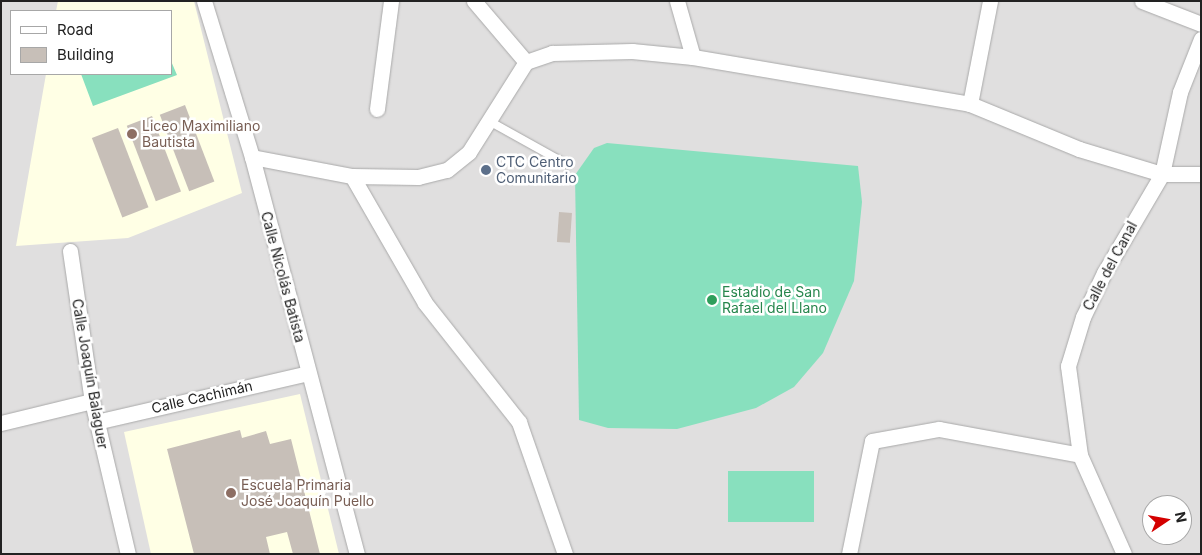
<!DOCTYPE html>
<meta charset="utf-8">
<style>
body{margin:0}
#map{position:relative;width:1202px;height:555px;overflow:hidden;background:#f2efe9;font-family:Inter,sans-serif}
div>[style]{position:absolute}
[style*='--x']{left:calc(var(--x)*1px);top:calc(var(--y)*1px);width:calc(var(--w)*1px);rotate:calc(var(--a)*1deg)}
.residential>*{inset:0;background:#e0dfdf}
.education>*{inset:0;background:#ffffe5}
.pitch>*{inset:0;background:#88e0be;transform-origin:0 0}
.building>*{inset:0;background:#c7bfb8;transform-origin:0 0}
.roads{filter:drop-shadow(0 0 1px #a9a9a9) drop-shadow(0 0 1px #a9a9a9)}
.service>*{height:8px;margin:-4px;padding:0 4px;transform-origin:4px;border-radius:4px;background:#fff}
.minor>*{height:15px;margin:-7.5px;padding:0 7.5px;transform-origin:7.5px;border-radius:7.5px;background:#fff}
.dots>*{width:14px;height:14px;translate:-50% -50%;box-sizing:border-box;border:2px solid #fff;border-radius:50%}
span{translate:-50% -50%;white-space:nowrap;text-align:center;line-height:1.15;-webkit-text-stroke:5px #fff;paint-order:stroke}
.education-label{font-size:14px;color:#785e54}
.left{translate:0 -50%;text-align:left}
.service-label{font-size:14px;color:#4e5e75}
.street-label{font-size:14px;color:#222}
.leisure-label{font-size:14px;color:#27864d}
.frame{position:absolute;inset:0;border:2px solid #222;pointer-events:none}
.legend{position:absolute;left:10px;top:10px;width:162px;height:65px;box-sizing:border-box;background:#fff;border:1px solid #a7a7a7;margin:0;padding:6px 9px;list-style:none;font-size:15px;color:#222}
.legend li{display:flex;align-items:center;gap:10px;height:25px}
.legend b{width:25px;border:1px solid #a7a7a7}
.north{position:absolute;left:1142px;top:495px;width:50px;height:50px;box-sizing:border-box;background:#fff;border:1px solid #a7a7a7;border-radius:50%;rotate:78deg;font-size:14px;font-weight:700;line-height:20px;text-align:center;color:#222}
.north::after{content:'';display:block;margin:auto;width:18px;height:22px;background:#d40000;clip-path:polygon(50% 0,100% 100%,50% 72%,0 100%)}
</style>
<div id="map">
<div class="residential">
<i style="clip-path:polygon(evenodd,1px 1px,1201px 1px,1201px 554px,1px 554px,1px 1px,11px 11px,171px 11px,171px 74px,11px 74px,11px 11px,1px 1px,1152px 505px,1182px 505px,1182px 535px,1152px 535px,1152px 505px)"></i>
</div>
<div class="education">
<i style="clip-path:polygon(58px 1px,194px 1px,242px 193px,128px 238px,16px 246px,46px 74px,171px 74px,171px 11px,56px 11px)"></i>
<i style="clip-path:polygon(300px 394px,339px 554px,151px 554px,124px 432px)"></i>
</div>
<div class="pitch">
<i style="clip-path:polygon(171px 61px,177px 75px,93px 106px,81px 74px,171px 74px)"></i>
<i style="clip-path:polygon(607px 143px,858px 166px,862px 202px,854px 281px,823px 353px,794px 387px,756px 408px,677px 429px,608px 428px,579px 420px,575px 175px,594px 148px)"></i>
<i style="left:728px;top:471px;width:86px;height:51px"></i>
</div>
<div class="building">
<i style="left:185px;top:105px;width:82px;height:27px;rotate:69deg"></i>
<i style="left:152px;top:116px;width:81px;height:27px;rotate:69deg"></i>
<i style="left:118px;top:128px;width:85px;height:28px;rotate:69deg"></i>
<i style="left:559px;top:212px;width:13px;height:30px;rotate:4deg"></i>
<i style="clip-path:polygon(240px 430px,242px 438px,266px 431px,270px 444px,291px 439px,320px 554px,293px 554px,287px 532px,266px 537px,270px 554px,194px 554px,167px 449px)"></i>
</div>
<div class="roads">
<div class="service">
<i style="--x:489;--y:121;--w:90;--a:29.1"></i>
</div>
<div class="minor">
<i style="--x:204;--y:1;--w:163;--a:72.9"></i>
<i style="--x:252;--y:157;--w:411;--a:75.2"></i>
<i style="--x:474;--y:1;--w:80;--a:49.6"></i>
<i style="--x:677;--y:1;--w:58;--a:74.1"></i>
<i style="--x:1142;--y:1;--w:63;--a:21.3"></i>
<i style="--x:970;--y:104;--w:105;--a:-79"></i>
<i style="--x:377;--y:109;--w:109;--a:-82.6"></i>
<i style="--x:252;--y:157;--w:102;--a:10.8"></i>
<i style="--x:352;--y:176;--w:66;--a:0.9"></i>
<i style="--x:418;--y:177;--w:30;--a:-14"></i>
<i style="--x:447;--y:170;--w:28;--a:-39"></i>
<i style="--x:469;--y:152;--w:107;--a:-57.7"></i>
<i style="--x:526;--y:62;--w:28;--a:-19"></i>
<i style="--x:552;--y:53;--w:80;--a:-1.4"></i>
<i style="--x:632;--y:51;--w:61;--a:5.6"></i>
<i style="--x:693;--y:57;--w:281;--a:9.6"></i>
<i style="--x:970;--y:104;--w:118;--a:22.4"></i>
<i style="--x:1079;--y:149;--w:87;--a:16.8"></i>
<i style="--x:1162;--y:174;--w:39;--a:0"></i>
<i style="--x:352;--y:176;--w:146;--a:60.1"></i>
<i style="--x:425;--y:303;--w:152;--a:51.7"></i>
<i style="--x:519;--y:422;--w:140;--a:70.8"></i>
<i style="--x:70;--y:251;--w:152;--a:81.7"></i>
<i style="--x:92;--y:401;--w:157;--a:76.8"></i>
<i style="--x:96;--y:422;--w:218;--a:-13"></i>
<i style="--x:1;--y:423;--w:94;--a:-13.6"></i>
<i style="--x:849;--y:554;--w:115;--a:-78.5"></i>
<i style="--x:872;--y:441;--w:68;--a:-10.2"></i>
<i style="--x:939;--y:429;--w:143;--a:10.4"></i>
<i style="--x:1124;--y:554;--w:108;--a:-114"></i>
<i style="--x:1080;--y:455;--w:90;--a:-97.7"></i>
<i style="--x:1068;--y:366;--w:51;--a:-73"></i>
<i style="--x:1083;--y:317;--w:49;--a:-64.5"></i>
<i style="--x:1104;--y:273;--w:115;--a:-59.6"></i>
<i style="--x:1162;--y:174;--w:84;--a:-77.6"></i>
<i style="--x:1180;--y:92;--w:57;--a:-68.4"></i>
</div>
</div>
<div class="dots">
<i style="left:132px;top:134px;background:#8d6e63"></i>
<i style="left:486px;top:170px;background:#5c6f8a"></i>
<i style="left:712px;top:300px;background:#2e9e5b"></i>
<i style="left:231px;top:493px;background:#8d6e63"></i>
</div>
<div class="education-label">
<span class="left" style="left:142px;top:134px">Liceo Maximiliano<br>Bautista</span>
<span class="left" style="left:241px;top:493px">Escuela Primaria<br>José Joaquín Puello</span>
</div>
<div class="service-label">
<span class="left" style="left:496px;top:170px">CTC Centro<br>Comunitario</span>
</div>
<div class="street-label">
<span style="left:1110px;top:266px;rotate:-62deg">Calle del Canal</span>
<span style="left:283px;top:277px;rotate:75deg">Calle Nicolás Batista</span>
<span style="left:90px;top:374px;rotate:80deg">Calle Joaquín Balaguer</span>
<span style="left:202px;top:397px;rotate:-13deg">Calle Cachimán</span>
</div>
<div class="leisure-label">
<span class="left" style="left:722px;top:300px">Estadio de San<br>Rafael del Llano</span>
</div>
<div class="frame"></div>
<ul class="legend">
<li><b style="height:6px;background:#fff"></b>Road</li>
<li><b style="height:14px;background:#c7bfb8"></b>Building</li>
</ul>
<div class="north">N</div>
</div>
